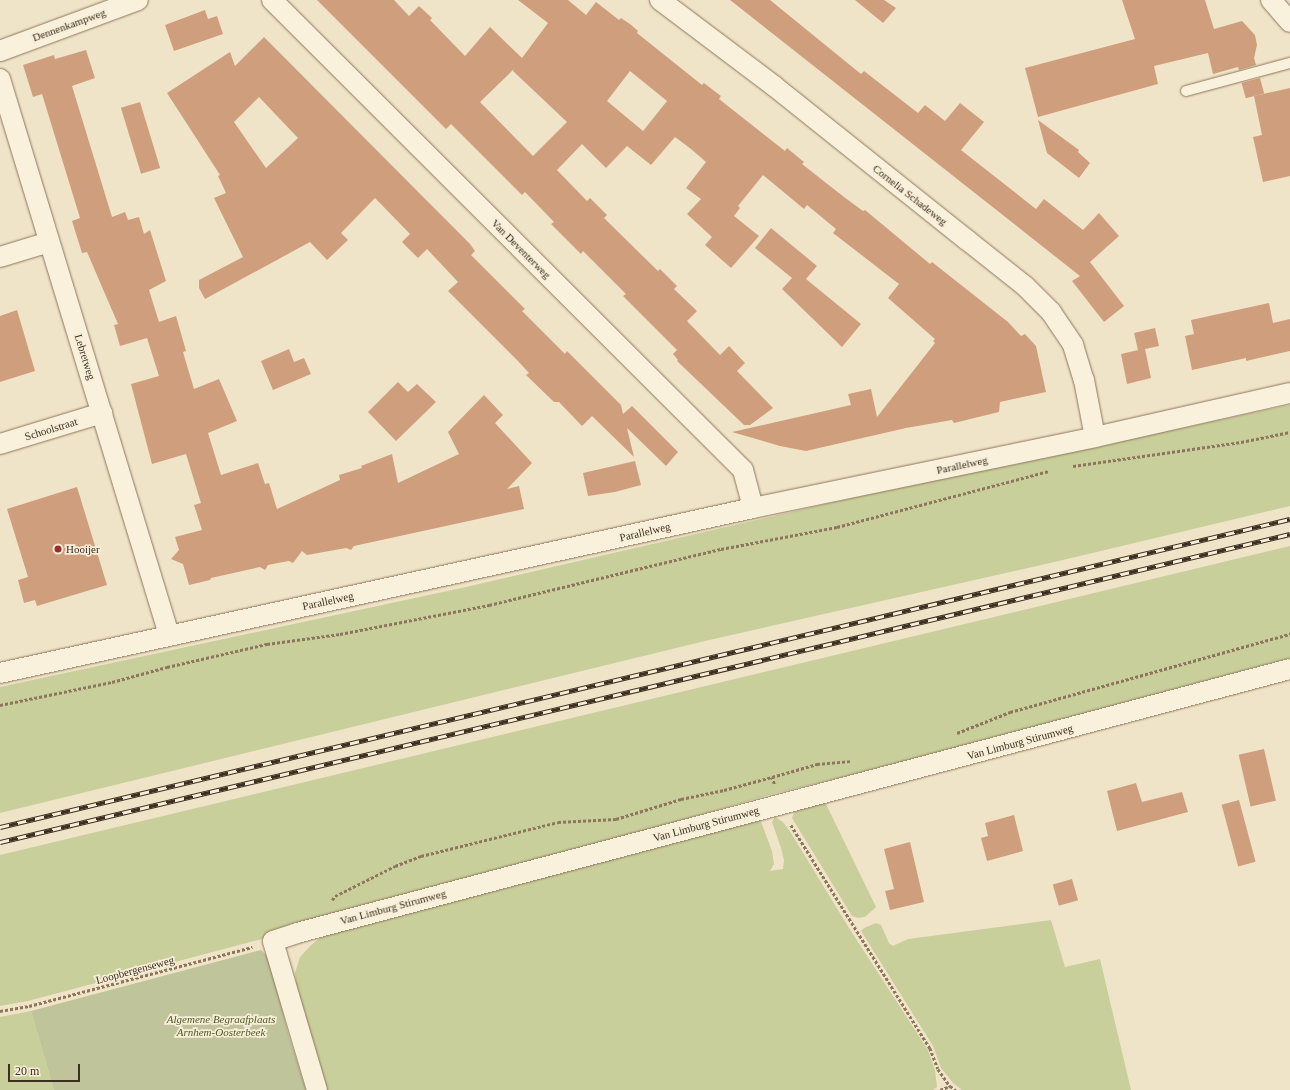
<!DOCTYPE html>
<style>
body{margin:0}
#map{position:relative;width:1290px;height:1090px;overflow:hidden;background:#f0e4c8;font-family:"Times New Roman",serif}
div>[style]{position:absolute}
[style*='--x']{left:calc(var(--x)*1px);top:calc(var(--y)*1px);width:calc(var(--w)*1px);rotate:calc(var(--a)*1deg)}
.green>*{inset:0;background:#c9cf9b}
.cemetery>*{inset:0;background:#bfc49a}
.building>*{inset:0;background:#cf9f7d;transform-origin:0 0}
.path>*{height:2.5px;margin-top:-1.25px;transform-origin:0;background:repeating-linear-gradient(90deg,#8d765c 0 3px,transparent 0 5px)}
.roads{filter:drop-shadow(0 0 1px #8d765c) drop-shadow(0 0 1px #8d765c)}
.lane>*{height:10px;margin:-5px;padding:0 5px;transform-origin:5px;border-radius:5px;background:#faf1dc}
.street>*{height:20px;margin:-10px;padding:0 10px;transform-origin:10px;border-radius:10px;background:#faf1dc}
.rail>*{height:4.5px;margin-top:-2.25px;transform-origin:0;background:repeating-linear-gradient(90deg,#f7eed8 0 9px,#3d2e20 0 18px);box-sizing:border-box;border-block:1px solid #3d2e20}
.dots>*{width:11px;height:11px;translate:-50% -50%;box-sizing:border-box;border:2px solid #f7eed8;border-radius:50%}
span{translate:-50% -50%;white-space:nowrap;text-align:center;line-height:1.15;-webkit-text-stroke:3.5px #f7eed8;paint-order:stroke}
.street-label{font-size:11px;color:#3d2e20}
.poi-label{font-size:11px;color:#3d2e20}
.left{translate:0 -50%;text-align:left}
.park-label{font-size:11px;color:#4d5a26;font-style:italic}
.scale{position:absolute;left:8px;top:1064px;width:72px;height:18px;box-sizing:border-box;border:2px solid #3d2e20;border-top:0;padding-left:5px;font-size:12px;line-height:14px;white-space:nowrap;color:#3d2e20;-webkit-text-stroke:3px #f7eed8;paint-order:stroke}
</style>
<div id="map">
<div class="green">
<i style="clip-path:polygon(1290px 405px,1290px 506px,1063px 560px,705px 641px,0 813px,0 687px,466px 587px,843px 500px)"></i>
<i style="clip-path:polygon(1290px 546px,1290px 658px,1110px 707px,1011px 736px,769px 795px,627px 836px,272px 932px,262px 939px,28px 1001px,0 1006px,0 855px)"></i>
<i style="clip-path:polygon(825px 802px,876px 907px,865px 917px,858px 918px,852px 916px,792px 818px,794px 813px,798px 810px)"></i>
<i style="clip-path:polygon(775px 817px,783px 822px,791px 833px,849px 928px,928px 1050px,935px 1070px,937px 1087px,933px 1090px,326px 1090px,296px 984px,295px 973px,300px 957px,311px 945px,324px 935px,760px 819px,772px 851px,774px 864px,770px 871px,783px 869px,784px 860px,781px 848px,772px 822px)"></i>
<i style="clip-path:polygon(1051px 920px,1065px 967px,1100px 959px,1131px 1090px,962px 1090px,953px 1083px,941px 1068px,933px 1046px,861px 931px,864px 928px,876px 923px,881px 925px,889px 943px,893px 946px,908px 939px)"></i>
<i style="clip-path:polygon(31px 1011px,54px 1090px,0 1090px,0 1017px)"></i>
</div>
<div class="cemetery">
<i style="clip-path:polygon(261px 950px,268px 957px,289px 1036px,306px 1090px,54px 1090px,31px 1011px)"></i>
</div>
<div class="building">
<i style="clip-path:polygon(evenodd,317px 0,394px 0,409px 16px,419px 6px,432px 18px,430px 20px,465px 56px,490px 27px,522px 58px,548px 23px,518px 0,568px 0,586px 15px,596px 2px,619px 20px,621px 18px,630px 24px,638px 31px,637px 33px,702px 85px,704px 83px,713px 90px,721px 96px,719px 99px,785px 151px,787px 148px,804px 162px,802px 164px,844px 197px,863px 211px,865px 210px,930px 264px,932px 262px,1008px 322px,1021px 336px,1025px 334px,1036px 346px,1046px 392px,1000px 402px,999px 412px,954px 423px,952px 420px,906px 428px,806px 451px,780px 446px,732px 432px,851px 405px,848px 394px,871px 389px,877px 417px,935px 343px,933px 341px,935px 339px,888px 298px,899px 284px,833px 233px,836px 229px,807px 205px,804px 209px,763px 175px,738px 206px,740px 208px,734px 216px,759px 236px,731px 268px,705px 245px,712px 237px,687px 214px,701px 199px,686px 188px,706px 162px,691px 149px,675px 137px,651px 165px,627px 146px,606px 168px,582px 144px,557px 170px,587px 201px,590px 198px,607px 215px,604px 218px,658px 271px,660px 269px,677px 286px,674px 289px,697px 311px,687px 321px,720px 355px,729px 346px,745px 363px,737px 371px,773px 408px,750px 425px,744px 425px,677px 361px,678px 360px,673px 354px,677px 350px,623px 296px,626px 294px,583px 251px,581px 254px,551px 224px,554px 222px,525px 192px,522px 195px,451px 124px,446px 129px,317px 0,514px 69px,513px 71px,567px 122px,533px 156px,480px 102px,514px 69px,317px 0,630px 71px,667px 101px,643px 131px,607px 101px,630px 71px)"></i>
<i style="clip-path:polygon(730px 0,770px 0,861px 74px,864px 71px,918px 113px,925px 105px,945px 121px,960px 103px,984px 122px,961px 150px,1036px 209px,1044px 199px,1083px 230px,1099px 213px,1119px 236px,1090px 262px,1124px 306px,1104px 322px,1072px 281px,1080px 276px)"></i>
<i style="clip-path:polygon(855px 0,884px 0,896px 8px,883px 23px)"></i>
<i style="clip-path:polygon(1122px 0,1205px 0,1214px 29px,1242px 21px,1255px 35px,1257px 45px,1254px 58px,1256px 65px,1239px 70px,1238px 67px,1213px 74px,1208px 53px,1154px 66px,1158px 84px,1038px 117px,1025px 68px,1135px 39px)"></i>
<i style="clip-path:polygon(205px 10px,208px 19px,217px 16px,223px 34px,174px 51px,165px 25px)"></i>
<i style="clip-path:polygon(evenodd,264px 37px,470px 244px,475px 251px,471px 255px,525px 309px,522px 311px,565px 354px,567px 351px,621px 405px,623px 414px,632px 406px,678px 452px,666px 466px,627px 428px,634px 457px,592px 416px,582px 426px,559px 402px,554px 402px,526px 375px,529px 373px,517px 360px,448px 291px,458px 282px,427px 249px,418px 258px,402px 242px,410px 234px,375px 198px,341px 233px,348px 240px,327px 260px,310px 242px,205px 299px,199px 288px,199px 280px,243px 257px,214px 198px,226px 193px,218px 176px,220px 175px,167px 93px,230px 52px,235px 66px,264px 37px,259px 97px,298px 138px,266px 168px,234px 122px,259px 97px)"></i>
<i style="clip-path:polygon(86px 50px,95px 78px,72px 86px,112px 217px,125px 212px,128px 220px,139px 217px,144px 234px,150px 230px,166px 281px,149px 290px,159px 322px,176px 316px,186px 351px,183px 352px,194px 389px,219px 379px,237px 421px,208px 433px,221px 475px,258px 463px,265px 484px,269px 483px,277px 509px,340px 480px,339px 475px,362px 468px,361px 466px,392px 454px,398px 483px,459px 454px,448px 432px,484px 395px,503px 415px,495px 423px,532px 463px,507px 489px,519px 486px,524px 509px,354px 546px,351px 550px,346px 548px,307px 555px,302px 551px,293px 563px,289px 561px,278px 563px,268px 565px,265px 570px,260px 567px,211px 578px,210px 580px,189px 585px,183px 564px,171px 559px,179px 550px,175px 537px,202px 530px,194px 505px,201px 503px,186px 454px,152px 464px,131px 384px,159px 376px,147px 338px,120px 346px,114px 325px,118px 324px,87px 252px,82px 253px,72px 221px,80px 218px,42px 94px,33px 97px,23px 65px,54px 55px,55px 59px)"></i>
<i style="left:1260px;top:78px;width:16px;height:19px;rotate:75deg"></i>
<i style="clip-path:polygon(1290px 88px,1290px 176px,1263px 182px,1253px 137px,1262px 135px,1254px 96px)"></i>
<i style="left:140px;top:102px;width:69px;height:20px;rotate:73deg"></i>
<i style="clip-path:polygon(1038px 120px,1079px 150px,1078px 152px,1090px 163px,1079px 178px,1047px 153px)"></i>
<i style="clip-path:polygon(771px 228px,817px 266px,806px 279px,861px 324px,842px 347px,782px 289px,792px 278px,755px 248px)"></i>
<i style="clip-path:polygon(1269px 303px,1273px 323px,1290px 319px,1290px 351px,1246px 361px,1246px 358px,1192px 370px,1185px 336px,1194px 334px,1191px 320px)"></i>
<i style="clip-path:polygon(17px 310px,35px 371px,0 382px,0 316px)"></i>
<i style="clip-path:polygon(1155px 328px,1159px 346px,1145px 349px,1151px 378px,1127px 384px,1121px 354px,1138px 350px,1134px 333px)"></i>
<i style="clip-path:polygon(289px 349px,294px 362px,304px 358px,311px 374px,273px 390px,261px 361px)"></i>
<i style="clip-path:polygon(398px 382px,408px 392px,417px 384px,436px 402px,396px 441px,368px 412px)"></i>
<i style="clip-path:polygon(635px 461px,641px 485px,615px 492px,588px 496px,583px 473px)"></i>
<i style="clip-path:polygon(77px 487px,107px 585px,37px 606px,35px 600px,24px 603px,18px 580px,28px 577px,7px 509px)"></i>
<i style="left:1264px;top:749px;width:53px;height:26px;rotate:77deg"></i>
<i style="clip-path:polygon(1136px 783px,1142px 802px,1182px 792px,1188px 812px,1117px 831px,1107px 791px)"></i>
<i style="left:1239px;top:800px;width:64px;height:18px;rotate:75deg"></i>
<i style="clip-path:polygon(1014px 815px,1023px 851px,987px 861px,981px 838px,988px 836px,985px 823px)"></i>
<i style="clip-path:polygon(910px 842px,924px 902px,890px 910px,885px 891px,894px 889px,884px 849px)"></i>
<i style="left:1072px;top:879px;width:22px;height:20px;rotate:74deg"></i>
</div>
<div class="path">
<i style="--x:1073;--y:466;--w:170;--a:-8.1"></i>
<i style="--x:1241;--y:442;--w:50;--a:-11.5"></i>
<i style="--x:0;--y:705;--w:114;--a:-11.6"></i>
<i style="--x:112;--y:682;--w:57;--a:-15.3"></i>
<i style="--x:167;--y:667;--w:103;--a:-13"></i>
<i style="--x:267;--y:644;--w:74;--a:-7.8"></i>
<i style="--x:340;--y:634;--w:152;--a:-11"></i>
<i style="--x:489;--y:605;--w:239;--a:-13.6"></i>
<i style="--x:721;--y:549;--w:118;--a:-10.7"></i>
<i style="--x:837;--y:527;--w:219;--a:-14.8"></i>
<i style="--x:957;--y:733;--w:57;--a:-21.6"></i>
<i style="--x:1010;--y:712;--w:291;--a:-15.6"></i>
<i style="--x:774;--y:784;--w:7;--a:-106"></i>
<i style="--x:772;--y:777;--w:47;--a:-16.1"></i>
<i style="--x:817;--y:764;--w:33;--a:-5"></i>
<i style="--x:791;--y:825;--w:263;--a:58.1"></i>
<i style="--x:930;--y:1048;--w:22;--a:69"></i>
<i style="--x:938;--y:1069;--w:21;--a:55"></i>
<i style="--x:950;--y:1086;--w:7;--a:34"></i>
<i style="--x:332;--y:900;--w:5;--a:-53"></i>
<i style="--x:335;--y:896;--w:67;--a:-26.6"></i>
<i style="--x:395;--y:866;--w:28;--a:-21"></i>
<i style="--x:421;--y:856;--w:141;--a:-13.9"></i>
<i style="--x:558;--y:822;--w:58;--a:-3"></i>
<i style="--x:616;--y:819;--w:68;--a:-17.1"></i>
<i style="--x:681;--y:799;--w:44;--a:-11.8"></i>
<i style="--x:724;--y:790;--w:50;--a:-15.2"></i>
<i style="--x:0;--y:1011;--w:29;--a:-10"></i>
<i style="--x:29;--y:1006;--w:231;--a:-14.8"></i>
<i style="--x:940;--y:1090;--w:11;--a:-22"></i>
</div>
<div class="roads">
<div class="lane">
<i style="--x:1186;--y:91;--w:108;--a:-15.1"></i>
</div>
<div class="street">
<i style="--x:272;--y:0;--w:665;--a:44.94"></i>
<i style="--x:743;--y:470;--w:39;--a:75"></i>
<i style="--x:660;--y:0;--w:143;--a:37"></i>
<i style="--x:774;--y:86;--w:247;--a:38.6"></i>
<i style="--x:967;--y:240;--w:74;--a:38.4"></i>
<i style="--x:1025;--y:286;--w:37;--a:45"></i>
<i style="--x:1051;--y:312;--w:40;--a:56"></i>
<i style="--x:1073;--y:345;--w:37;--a:73"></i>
<i style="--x:1084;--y:380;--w:58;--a:79.1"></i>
<i style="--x:1271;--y:0;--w:29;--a:49"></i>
<i style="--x:0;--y:51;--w:147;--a:-20.3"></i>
<i style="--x:0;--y:79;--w:581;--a:73.09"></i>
<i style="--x:0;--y:257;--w:51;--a:-17"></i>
<i style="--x:0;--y:444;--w:107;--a:-16.9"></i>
<i style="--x:0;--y:673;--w:771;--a:-12.36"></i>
<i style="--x:753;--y:508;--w:349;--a:-11.7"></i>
<i style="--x:1095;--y:437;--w:200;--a:-12.7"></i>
<i style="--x:317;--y:1090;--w:155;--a:-106.5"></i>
<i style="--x:273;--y:941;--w:25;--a:-18"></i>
<i style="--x:297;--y:933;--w:1027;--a:-14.89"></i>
</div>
</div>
<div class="rail">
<i style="--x:0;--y:827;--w:1326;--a:-13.43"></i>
<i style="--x:0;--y:842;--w:1326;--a:-13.43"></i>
</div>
<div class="dots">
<i style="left:58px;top:549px;background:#9e2a2b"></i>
</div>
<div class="street-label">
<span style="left:69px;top:25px;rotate:-20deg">Dennenkampweg</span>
<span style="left:910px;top:195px;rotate:38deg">Cornelia Schadeweg</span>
<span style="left:521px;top:249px;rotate:45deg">Van Deventerweg</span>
<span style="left:85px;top:357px;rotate:73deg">Lebretweg</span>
<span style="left:51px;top:429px;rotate:-17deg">Schoolstraat</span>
<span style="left:962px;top:465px;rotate:-12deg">Parallelweg</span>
<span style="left:645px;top:532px;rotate:-13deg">Parallelweg</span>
<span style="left:328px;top:601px;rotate:-12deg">Parallelweg</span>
<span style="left:1020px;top:742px;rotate:-15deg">Van Limburg Stirumweg</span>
<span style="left:706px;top:824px;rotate:-15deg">Van Limburg Stirumweg</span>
<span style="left:393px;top:907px;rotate:-15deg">Van Limburg Stirumweg</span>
<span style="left:135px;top:970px;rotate:-15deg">Loopbergenseweg</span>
</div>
<div class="poi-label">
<span class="left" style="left:66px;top:549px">Hooijer</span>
</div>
<div class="park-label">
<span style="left:221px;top:1026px">Algemene Begraafplaats<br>Arnhem-Oosterbeek</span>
</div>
<div class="scale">20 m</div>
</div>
